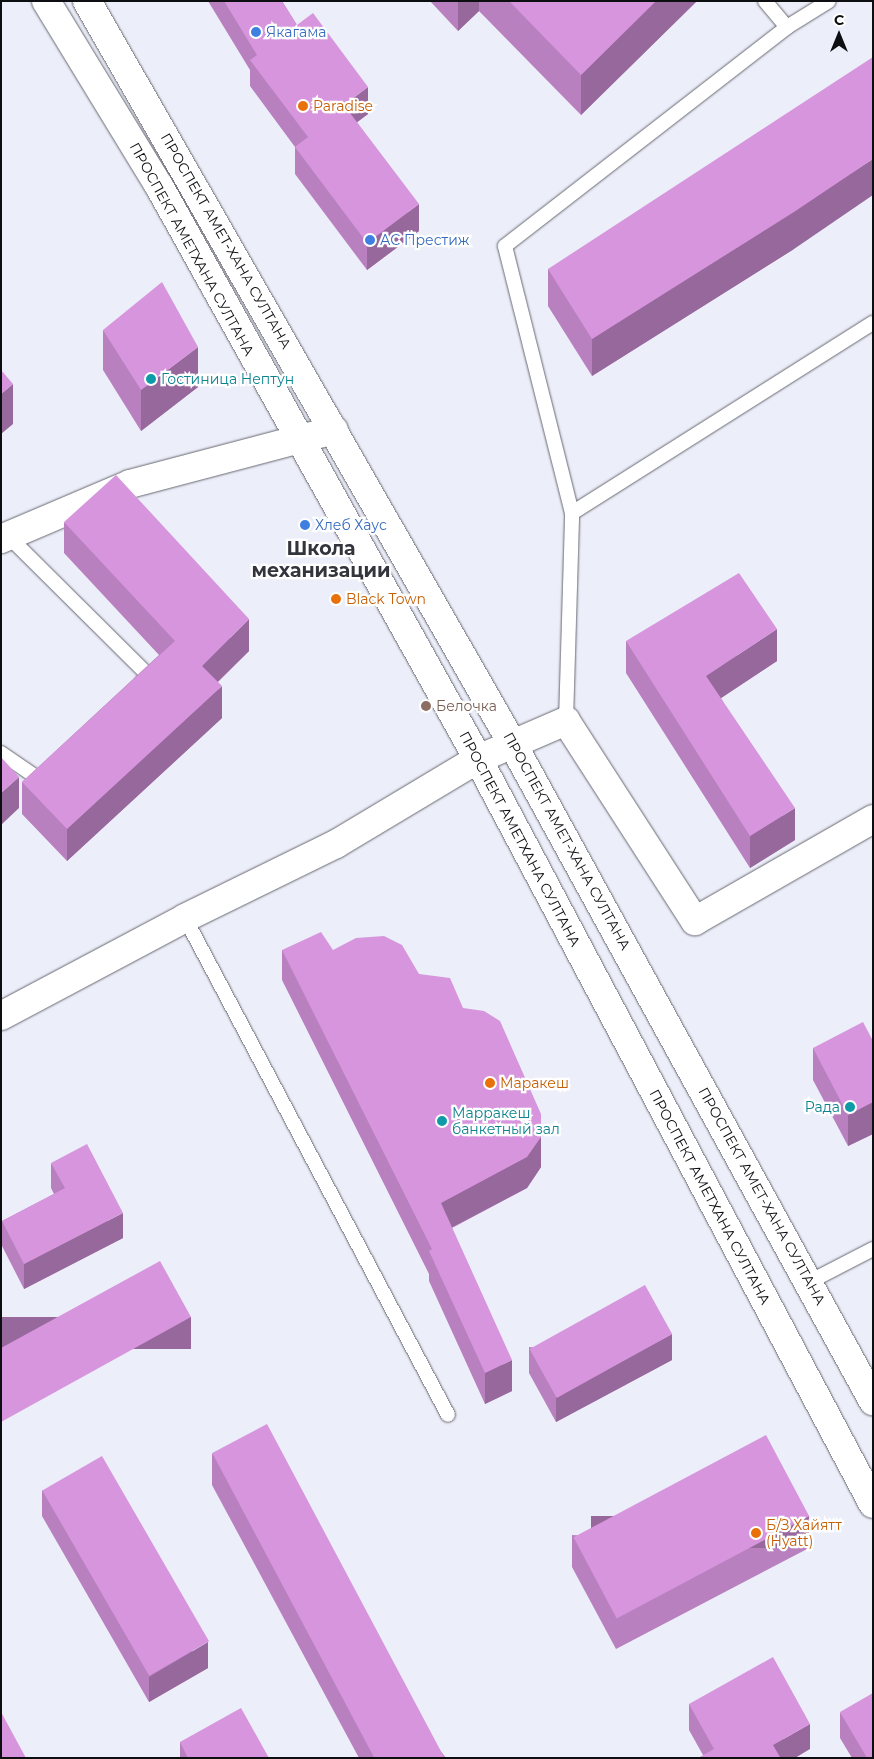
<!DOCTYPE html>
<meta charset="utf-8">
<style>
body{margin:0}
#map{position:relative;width:874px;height:1759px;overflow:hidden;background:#eceef9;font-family:Montserrat,sans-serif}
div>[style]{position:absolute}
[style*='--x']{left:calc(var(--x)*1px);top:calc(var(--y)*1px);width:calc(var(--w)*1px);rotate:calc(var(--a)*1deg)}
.roads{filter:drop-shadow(0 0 1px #676871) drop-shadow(0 0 1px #676871)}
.service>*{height:14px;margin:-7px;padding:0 7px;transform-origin:7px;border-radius:7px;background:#fff}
.minor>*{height:28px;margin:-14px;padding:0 14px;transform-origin:14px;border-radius:14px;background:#fff}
.primary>*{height:28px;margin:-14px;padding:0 14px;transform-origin:14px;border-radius:14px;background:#fff}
.wall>*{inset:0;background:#b880be}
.shaded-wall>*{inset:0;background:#96689b;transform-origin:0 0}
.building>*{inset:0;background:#d695dd;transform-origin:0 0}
.dots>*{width:14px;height:14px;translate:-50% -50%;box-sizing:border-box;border:2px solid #fff;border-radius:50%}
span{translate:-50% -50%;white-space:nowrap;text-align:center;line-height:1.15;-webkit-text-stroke:4.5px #fff;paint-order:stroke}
.shop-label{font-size:14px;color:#366cbe}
.left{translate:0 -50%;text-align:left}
.food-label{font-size:14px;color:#c56008}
.street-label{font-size:14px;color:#0d0e11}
.culture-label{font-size:14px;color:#0d838f}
.right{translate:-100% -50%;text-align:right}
.education-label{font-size:14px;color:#785e54}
.district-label{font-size:19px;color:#33343c;font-weight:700}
.frame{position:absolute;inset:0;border:2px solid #0d0e11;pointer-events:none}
.north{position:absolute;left:814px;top:10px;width:50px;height:50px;-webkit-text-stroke:4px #fff;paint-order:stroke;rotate:0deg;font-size:14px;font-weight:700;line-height:20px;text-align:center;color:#0d0e11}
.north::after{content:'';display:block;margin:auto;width:18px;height:22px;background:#0d0e11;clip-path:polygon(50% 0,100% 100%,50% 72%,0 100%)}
</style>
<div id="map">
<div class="roads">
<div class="service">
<i style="--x:765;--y:1;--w:34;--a:50"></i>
<i style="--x:572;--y:513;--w:356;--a:-32.3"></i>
<i style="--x:5;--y:533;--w:203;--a:44.8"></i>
<i style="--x:149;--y:676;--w:9;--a:139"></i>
<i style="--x:566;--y:721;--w:208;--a:-88.3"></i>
<i style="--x:572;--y:513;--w:275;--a:-104.1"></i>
<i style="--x:505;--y:246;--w:357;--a:-37.8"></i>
<i style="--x:787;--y:27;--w:49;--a:-31.8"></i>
<i style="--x:1;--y:753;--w:46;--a:34.4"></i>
<i style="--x:39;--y:779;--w:8;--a:-40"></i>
<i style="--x:185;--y:918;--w:562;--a:62.11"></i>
<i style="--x:809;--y:1282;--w:72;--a:-27.3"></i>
</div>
<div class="minor">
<i style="--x:1;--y:539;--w:140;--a:-23.1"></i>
<i style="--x:130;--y:484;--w:211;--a:-14.8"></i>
<i style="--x:1;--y:1016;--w:208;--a:-28"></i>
<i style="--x:185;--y:918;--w:168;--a:-26.1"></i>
<i style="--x:336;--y:844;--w:165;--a:-30.9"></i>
<i style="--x:478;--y:759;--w:96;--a:-23.4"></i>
<i style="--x:566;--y:721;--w:238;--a:57.2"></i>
<i style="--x:695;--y:921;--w:205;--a:-29.8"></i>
</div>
<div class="primary">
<i style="--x:46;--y:1;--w:217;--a:58.6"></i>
<i style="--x:159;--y:186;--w:656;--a:60.89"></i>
<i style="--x:478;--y:759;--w:843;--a:62.07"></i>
<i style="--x:87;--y:1;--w:855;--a:60.2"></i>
<i style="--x:512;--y:743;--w:751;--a:61.25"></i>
</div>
</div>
<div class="wall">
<i style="clip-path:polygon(208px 1px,282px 1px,297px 25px,368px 114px,357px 122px,419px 231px,367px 270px,295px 174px,295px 147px,250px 86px,250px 70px)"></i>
<i style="clip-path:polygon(430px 1px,697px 1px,581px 115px,479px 11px,458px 31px)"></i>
<i style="clip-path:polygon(794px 249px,592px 376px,548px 306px,548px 269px)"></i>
<i style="clip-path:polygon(103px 330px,198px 387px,141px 431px,103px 370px)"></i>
<i style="clip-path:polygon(64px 522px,249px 651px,218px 682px,222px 718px,67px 861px,22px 814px,22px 782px,159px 655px,64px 553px)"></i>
<i style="clip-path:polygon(626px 641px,777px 661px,721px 698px,795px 840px,750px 868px,626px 673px)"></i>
<i style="clip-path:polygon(282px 950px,333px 950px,419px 974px,463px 1008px,541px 1167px,527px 1188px,452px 1228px,512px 1391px,485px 1404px,429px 1281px,429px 1274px,282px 980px)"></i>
<i style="clip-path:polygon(873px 1041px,873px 1134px,848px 1146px,813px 1080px,813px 1048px)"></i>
<i style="clip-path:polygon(51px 1163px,123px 1238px,24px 1289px,2px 1246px,2px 1221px,54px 1194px,51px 1188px)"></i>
<i style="clip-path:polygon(529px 1347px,672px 1360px,556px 1422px,529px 1373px)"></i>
<i style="clip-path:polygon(212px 1453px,446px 1758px,359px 1758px,212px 1485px)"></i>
<i style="clip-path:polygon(42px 1490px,208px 1668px,149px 1702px,42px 1516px)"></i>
<i style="clip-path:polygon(572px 1535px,809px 1548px,616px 1649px,572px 1567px)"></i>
<i style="clip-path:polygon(689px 1704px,810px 1749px,703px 1755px,689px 1730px)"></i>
<i style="clip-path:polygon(840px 1712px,873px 1758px,852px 1758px,840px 1738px)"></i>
<i style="clip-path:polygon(180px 1742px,269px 1758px,180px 1758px)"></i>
</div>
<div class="shaded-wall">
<i style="clip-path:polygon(458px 1px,479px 1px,479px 11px,458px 31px)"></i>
<i style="clip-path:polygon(656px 1px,697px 1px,581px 115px,581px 75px)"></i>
<i style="clip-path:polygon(368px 87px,368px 114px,344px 132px,344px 105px)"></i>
<i style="clip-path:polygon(873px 159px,873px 195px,794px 249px,592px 376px,592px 339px)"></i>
<i style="clip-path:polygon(419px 204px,419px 231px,367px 270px,367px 243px)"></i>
<i style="clip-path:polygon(198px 347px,198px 387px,141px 431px,141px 390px)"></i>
<i style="clip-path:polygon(13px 384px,13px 424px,1px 434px,1px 394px)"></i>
<i style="clip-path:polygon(249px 619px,249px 651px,202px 697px,202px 666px)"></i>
<i style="clip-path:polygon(777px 629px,777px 661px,706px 708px,706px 676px)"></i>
<i style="clip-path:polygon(222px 686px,222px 718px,67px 861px,67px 829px)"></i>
<i style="clip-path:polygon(19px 777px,19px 808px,1px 825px,1px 793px)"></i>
<i style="clip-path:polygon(795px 808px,795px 840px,750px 868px,750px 836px)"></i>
<i style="clip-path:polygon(873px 1102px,873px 1134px,848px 1146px,848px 1115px)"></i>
<i style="clip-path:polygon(541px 1137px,541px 1167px,527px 1188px,441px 1233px,441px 1203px)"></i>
<i style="clip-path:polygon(123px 1213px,123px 1238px,24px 1289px,24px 1264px)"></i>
<i style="left:191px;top:1317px;width:32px;height:217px;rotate:90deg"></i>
<i style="clip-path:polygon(672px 1334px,672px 1360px,556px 1422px,556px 1397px)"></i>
<i style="clip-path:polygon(512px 1360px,512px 1391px,485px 1404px,485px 1373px)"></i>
<i style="left:809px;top:1516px;width:32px;height:218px;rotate:90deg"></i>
<i style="clip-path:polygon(208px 1642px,208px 1668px,149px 1702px,149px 1677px)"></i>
<i style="clip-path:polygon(810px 1724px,810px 1749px,795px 1758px,773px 1758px,773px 1745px)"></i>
</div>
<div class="building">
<i style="clip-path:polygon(224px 1px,282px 1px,297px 25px,313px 13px,368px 87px,344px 105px,419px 204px,367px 243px,295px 147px,308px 137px,250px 60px,257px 55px)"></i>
<i style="clip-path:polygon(509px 1px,656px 1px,581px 75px)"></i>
<i style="clip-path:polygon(873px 57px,873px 159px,794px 212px,592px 339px,548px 269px)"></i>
<i style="clip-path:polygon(162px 282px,198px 347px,141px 390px,103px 330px)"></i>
<i style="clip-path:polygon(1px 370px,13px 384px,1px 394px)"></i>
<i style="clip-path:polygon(116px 475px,249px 619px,202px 666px,222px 686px,67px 829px,22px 782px,175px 641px,64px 522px)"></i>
<i style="clip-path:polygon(739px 573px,777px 629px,706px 676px,795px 808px,750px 836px,626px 641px)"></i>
<i style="clip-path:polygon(1px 757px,19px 777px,1px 793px)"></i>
<i style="clip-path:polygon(321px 932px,333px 950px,356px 938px,384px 936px,402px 945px,419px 974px,450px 978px,463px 1008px,484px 1011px,500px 1021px,541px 1114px,541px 1137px,527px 1157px,441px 1203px,512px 1360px,485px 1373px,429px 1251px,432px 1249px,282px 950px)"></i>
<i style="clip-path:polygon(863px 1022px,873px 1041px,873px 1102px,848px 1115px,813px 1048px)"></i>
<i style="clip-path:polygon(87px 1144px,123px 1213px,24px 1264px,2px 1221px,65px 1188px,51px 1163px)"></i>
<i style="clip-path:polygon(160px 1261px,191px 1317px,1px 1422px,1px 1348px)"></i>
<i style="left:645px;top:1285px;width:56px;height:132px;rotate:61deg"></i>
<i style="left:267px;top:1424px;width:379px;height:62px;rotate:62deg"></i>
<i style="left:766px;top:1435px;width:92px;height:218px;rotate:62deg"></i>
<i style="left:102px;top:1456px;width:214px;height:69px;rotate:60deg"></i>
<i style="clip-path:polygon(773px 1657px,810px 1724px,773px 1745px,780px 1757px,778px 1758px,698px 1758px,714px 1749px,689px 1704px)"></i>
<i style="clip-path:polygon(873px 1693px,873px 1758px,867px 1758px,840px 1712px)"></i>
<i style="clip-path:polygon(241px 1708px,269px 1758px,188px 1758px,180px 1742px)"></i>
<i style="clip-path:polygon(1px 1712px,26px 1758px,1px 1758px)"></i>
</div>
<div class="dots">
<i style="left:256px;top:32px;background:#3f7fe0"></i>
<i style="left:303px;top:106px;background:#e8710a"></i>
<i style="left:370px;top:240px;background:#3f7fe0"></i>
<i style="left:151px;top:379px;background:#0f9aa8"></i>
<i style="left:305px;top:525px;background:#3f7fe0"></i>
<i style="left:336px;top:599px;background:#e8710a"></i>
<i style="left:426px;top:706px;background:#8d6e63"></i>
<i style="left:490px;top:1083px;background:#e8710a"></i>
<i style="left:850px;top:1107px;background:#0f9aa8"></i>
<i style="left:442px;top:1121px;background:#0f9aa8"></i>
<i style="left:756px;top:1533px;background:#e8710a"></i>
</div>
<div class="shop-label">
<span class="left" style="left:266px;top:32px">Якагама</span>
<span class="left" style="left:380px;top:240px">АС Престиж</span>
<span class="left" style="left:315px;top:525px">Хлеб Хаус</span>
</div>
<div class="food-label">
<span class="left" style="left:313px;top:106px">Paradise</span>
<span class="left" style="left:346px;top:599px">Black Town</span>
<span class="left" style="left:500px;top:1083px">Маракеш</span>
<span class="left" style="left:766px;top:1533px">Б/З Хайятт<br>(Hyatt)</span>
</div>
<div class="street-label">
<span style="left:226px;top:241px;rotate:60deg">ПРОСПЕКТ АМЕТ-ХАНА СУЛТАНА</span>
<span style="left:192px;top:249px;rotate:61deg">ПРОСПЕКТ АМЕТХАНА СУЛТАНА</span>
<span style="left:520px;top:839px;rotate:62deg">ПРОСПЕКТ АМЕТХАНА СУЛТАНА</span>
<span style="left:567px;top:841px;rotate:61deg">ПРОСПЕКТ АМЕТ-ХАНА СУЛТАНА</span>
<span style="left:762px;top:1196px;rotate:61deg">ПРОСПЕКТ АМЕТ-ХАНА СУЛТАНА</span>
<span style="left:710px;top:1197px;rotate:62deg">ПРОСПЕКТ АМЕТХАНА СУЛТАНА</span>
</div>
<div class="culture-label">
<span class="left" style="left:161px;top:379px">Гостиница Нептун</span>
<span class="right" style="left:840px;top:1107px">Рада</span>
<span class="left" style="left:452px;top:1121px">Марракеш<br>банкетный зал</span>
</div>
<div class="education-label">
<span class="left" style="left:436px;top:706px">Белочка</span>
</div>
<div class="district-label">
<span style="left:321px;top:560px">Школа<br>механизации</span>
</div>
<div class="frame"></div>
<div class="north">С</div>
</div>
